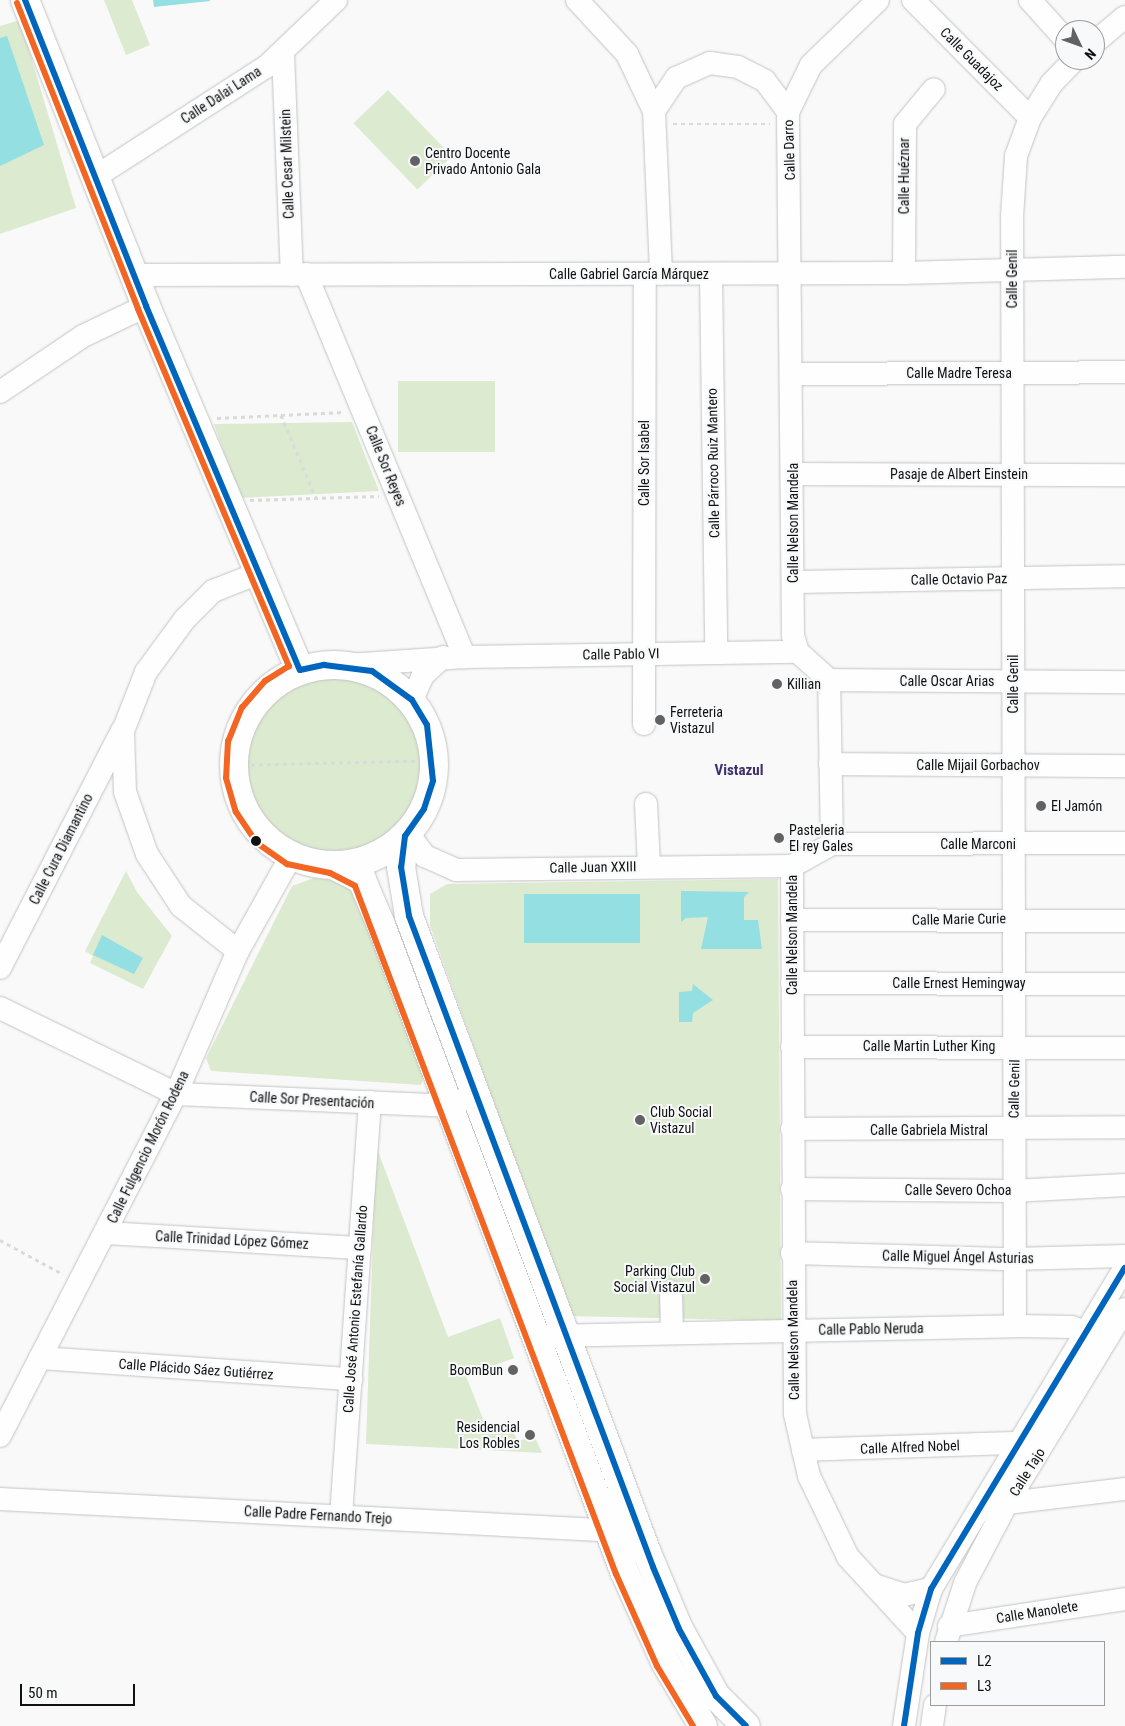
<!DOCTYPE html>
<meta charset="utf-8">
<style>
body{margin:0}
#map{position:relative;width:1125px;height:1726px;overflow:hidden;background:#f9f9fa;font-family:"Roboto Condensed",sans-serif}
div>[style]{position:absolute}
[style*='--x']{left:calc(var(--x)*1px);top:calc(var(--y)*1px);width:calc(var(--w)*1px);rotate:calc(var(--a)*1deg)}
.green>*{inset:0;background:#dcead0;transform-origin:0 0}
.round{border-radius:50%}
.water>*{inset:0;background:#94dfe2;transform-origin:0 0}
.path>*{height:2.5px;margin-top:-1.25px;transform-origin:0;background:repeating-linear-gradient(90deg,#dadadb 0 4px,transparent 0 8px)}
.roads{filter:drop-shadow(0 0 1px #c3c3c3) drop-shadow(0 0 1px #c3c3c3)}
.minor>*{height:22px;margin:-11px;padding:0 11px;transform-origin:11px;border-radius:11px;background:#fefefe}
.major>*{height:28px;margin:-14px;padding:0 14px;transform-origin:14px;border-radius:14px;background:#fefefe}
.major>.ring{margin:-14px;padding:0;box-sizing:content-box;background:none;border:28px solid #fefefe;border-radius:50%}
.bus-1>*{height:6px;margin:-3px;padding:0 3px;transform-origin:3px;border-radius:3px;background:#0065bd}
.bus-2>*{height:6px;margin:-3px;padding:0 3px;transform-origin:3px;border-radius:3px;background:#f26522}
.dots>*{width:14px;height:14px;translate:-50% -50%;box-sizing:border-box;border:2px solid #f8f9fb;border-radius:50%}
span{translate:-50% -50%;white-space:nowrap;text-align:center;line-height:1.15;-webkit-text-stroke:4px #f8f9fb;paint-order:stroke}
.street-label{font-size:14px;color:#101111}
.poi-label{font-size:14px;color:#101111}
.left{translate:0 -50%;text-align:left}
.right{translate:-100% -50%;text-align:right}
.neighbourhood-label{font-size:15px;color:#3f2f6b;font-weight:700}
.legend{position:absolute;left:930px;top:1641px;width:175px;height:65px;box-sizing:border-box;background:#f8f9fb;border:1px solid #9b9c9d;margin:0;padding:6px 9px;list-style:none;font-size:15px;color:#101111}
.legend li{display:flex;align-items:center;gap:10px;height:25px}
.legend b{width:25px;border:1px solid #9b9c9d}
.north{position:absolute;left:1055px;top:20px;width:50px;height:50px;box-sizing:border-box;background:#f8f9fb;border:1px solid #9b9c9d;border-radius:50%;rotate:132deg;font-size:14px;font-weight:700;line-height:20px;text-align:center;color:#101111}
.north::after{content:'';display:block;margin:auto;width:18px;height:22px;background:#626263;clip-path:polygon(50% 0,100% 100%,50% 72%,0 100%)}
.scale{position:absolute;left:20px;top:1684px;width:115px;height:22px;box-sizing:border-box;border:2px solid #101111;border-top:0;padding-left:6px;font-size:15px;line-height:18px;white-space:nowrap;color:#101111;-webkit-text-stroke:4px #f8f9fb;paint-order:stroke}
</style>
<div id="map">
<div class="green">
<i style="clip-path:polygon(104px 0,132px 0,150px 45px,126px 55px)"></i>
<i style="clip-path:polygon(20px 20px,76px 208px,0 234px,0 26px)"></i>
<i style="left:388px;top:90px;width:92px;height:48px;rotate:46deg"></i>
<i style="left:495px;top:381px;width:71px;height:97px;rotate:90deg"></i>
<i style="clip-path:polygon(352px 422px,379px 491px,240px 498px,214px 424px)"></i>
<i class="round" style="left:235px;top:666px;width:198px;height:198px"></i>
<i style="clip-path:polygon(126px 871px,137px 892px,172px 936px,143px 989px,90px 963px,93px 956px,85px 951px)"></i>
<i style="clip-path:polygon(314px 878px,339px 881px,354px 892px,426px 1073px,421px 1085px,211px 1071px,206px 1058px,292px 886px)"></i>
<i style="clip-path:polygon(778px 879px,781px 1321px,570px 1316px,430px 925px,430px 894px,447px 884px)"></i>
<i style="clip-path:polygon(376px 1146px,448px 1337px,500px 1318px,514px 1358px,466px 1376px,489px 1434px,508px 1426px,519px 1441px,534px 1435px,542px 1453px,366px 1444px)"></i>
</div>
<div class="water">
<i style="clip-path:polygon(153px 0,210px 0,210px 1px,154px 7px)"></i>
<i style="clip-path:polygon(7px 36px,44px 145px,0 166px,0 38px)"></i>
<i style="clip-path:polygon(681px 891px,749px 892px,744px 897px,744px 920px,758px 920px,762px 949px,701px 949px,708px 917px,686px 918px,681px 922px)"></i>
<i style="left:640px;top:894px;width:49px;height:116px;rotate:90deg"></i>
<i style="clip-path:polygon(102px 935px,143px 958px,134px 974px,93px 955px)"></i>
<i style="clip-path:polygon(693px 984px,713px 1000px,693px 1013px,692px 1022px,679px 1022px,679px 992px,692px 991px)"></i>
</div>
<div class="path">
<i style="--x:673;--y:124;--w:97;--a:0"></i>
<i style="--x:281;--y:415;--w:90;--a:67.1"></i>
<i style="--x:217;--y:418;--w:127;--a:-2.7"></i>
<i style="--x:250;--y:500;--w:129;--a:-1.8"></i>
<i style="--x:235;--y:765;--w:199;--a:-1.4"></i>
<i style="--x:0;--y:1240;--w:72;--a:28.4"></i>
</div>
<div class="roads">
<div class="minor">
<i style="--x:577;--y:0;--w:74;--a:47.2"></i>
<i style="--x:627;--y:54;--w:63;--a:64.7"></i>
<i style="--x:654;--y:111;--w:163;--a:87.5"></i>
<i style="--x:913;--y:0;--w:166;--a:45.2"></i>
<i style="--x:1030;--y:0;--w:52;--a:48.1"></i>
<i style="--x:1095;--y:42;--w:39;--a:-40"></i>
<i style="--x:283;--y:53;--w:222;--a:87.7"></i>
<i style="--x:654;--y:111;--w:40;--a:-56"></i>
<i style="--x:676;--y:78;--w:37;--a:-24"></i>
<i style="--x:710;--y:63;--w:28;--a:8"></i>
<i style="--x:738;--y:67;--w:30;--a:27"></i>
<i style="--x:765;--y:81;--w:39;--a:53"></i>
<i style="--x:95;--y:177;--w:203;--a:-32.8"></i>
<i style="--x:266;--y:67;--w:97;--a:-43.7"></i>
<i style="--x:904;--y:273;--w:149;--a:-89.6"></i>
<i style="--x:905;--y:124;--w:45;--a:-50.4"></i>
<i style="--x:306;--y:274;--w:415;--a:67.5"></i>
<i style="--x:711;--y:274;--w:379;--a:89.2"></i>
<i style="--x:134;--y:275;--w:770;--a:-0.15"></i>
<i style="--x:904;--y:273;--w:221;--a:-1.6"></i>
<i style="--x:793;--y:374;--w:332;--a:-0.3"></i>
<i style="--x:0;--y:392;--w:100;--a:-34"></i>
<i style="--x:83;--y:336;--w:70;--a:-25.5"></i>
<i style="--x:793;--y:474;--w:332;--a:0.2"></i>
<i style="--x:793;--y:582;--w:332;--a:-1"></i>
<i style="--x:348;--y:665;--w:117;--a:-3.9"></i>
<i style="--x:465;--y:657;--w:333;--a:-0.9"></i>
<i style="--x:829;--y:680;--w:296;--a:0.4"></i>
<i style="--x:412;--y:700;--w:27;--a:-66"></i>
<i style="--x:423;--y:675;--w:27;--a:-42"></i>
<i style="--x:644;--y:724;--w:450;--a:-89.9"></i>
<i style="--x:830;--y:764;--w:295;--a:0.4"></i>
<i style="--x:646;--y:804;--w:62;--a:87.2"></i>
<i style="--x:408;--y:833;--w:29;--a:54"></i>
<i style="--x:425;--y:856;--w:34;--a:24"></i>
<i style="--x:456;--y:870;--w:336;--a:-0.7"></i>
<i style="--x:792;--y:866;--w:46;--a:-28.8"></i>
<i style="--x:832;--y:844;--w:164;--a:-91"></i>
<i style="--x:829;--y:680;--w:42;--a:-137.9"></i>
<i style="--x:798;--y:652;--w:17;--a:-107"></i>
<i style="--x:793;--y:636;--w:524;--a:-90.55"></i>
<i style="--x:788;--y:112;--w:52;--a:-63.9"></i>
<i style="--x:811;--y:65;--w:93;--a:-44.1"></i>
<i style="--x:832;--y:844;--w:293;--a:-0.2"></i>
<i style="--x:792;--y:866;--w:548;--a:89.69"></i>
<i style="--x:795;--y:1414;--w:64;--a:77.3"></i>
<i style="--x:809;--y:1476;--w:90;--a:64.3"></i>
<i style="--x:848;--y:1557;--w:103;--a:47.4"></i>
<i style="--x:792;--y:920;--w:333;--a:0.2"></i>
<i style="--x:238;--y:951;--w:73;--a:-141.7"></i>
<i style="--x:181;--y:906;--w:62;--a:-123.2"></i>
<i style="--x:147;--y:854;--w:66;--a:-109.5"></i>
<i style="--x:125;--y:792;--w:61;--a:-91.9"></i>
<i style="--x:123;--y:731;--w:63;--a:-68.7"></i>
<i style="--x:146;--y:672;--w:66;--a:-53.7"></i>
<i style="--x:185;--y:619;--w:40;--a:-45"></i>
<i style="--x:213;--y:591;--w:49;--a:-21.4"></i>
<i style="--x:0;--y:968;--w:267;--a:-62.8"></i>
<i style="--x:792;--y:983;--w:333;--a:0.2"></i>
<i style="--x:0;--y:1008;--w:196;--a:26"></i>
<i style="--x:176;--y:1094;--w:272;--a:2.5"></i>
<i style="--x:448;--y:1106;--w:15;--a:-23"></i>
<i style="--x:792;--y:1047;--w:333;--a:0.2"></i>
<i style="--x:792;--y:1129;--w:333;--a:-0.3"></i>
<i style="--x:792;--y:1189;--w:221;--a:0.5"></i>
<i style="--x:1013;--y:1191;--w:112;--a:-3.1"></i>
<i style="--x:105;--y:1233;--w:255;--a:3.4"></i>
<i style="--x:792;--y:1253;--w:220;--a:1.6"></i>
<i style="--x:1012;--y:1259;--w:113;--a:-1.5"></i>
<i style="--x:671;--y:1292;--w:40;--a:88.6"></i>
<i style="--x:1015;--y:1326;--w:1109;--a:-90.15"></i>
<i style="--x:1012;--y:217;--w:61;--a:-86.2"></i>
<i style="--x:1016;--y:156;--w:40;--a:-69.8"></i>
<i style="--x:1030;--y:118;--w:40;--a:-58"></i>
<i style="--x:1051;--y:84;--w:33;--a:-46"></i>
<i style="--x:549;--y:1336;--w:466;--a:-1.2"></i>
<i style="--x:1015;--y:1326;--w:57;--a:1"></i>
<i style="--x:1072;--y:1327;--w:15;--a:20"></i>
<i style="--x:40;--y:1358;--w:312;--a:3.9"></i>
<i style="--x:0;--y:1436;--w:385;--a:-62.8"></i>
<i style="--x:176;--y:1094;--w:156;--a:-66.6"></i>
<i style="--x:238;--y:951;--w:109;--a:-60.8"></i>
<i style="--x:803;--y:1450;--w:214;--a:-1.9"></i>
<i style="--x:0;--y:1499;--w:601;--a:2.96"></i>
<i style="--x:600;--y:1530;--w:23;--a:-10"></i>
<i style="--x:1007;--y:1503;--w:119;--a:-6.8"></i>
<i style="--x:341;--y:1516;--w:415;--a:-86"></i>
<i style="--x:874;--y:1585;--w:32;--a:18"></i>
<i style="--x:904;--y:1595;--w:28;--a:-13"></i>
<i style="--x:949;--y:1626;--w:178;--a:-8.7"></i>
<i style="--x:946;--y:1642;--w:62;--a:-72.1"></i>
<i style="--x:965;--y:1583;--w:90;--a:-62.3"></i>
<i style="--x:1007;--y:1503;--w:227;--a:-58.7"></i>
<i style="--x:904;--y:1726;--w:94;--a:-81.4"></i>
<i style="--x:918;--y:1633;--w:46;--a:-73.5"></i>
<i style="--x:931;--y:1589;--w:375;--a:-58.9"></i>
<i style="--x:932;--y:1726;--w:21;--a:-82"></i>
</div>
<div class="major">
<i style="--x:25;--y:0;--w:329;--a:68.4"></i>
<i style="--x:146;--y:306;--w:395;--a:67.1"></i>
<i class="ring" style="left:234px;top:665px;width:172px;height:172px"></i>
<i style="--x:405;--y:836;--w:31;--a:97"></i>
<i style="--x:401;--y:867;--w:50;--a:80.7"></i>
<i style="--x:409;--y:916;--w:680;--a:69.51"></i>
<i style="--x:647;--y:1553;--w:82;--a:67.2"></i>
<i style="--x:679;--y:1629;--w:77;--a:61.1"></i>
<i style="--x:716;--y:1696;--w:42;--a:45"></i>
<i style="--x:333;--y:865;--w:33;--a:27"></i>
<i style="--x:362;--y:880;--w:49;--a:67.1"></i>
<i style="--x:381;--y:925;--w:690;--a:69.39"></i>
<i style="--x:624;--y:1571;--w:100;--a:65.7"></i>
<i style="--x:665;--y:1662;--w:74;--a:59.3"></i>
</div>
</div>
<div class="bus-1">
<i style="--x:25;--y:0;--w:329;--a:68.4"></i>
<i style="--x:146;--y:306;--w:395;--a:67.1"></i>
<i style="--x:300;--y:670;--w:25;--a:-12"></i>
<i style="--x:324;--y:665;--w:48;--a:7.1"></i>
<i style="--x:372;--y:671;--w:49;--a:35.9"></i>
<i style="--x:412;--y:700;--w:29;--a:59"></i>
<i style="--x:427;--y:725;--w:56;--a:83.9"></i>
<i style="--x:433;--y:781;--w:29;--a:108"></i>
<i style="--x:424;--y:809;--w:33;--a:125"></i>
<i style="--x:405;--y:836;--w:31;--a:97"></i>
<i style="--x:401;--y:867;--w:50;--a:80.7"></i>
<i style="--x:409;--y:916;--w:695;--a:69.45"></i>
<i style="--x:653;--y:1567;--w:67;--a:67.2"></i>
<i style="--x:679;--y:1629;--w:77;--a:61.1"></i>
<i style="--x:716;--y:1696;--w:42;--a:45"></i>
<i style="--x:904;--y:1726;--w:94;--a:-81.4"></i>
<i style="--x:918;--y:1633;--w:46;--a:-73.5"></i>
<i style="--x:931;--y:1589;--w:375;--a:-58.9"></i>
</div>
<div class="bus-2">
<i style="--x:17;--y:3;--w:329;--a:68.4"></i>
<i style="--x:138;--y:309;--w:388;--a:67.1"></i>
<i style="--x:289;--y:666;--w:28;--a:148"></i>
<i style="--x:265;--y:681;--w:35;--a:131"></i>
<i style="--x:242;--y:707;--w:37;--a:112"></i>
<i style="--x:228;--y:741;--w:37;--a:93"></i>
<i style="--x:226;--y:778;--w:35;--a:74"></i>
<i style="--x:236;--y:812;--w:37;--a:56"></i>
<i style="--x:257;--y:843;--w:37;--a:35"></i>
<i style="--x:287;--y:864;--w:44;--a:11.8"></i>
<i style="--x:330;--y:873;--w:28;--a:27"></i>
<i style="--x:355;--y:886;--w:736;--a:69.23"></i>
<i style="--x:616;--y:1574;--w:101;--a:66"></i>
<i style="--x:657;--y:1666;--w:70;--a:59"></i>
</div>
<div class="dots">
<i style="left:415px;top:161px;background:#626263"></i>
<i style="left:777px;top:684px;background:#626263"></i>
<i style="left:660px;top:720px;background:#626263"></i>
<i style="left:1041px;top:806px;background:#626263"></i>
<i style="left:779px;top:838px;background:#626263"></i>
<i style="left:256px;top:841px;background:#101111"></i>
<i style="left:640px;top:1120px;background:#626263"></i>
<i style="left:705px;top:1279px;background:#626263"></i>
<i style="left:513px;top:1370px;background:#626263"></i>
<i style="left:530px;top:1435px;background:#626263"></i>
</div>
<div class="street-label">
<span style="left:972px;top:59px;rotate:45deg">Calle Guadajoz</span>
<span style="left:221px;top:95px;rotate:-33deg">Calle Dalai Lama</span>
<span style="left:789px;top:150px;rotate:-92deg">Calle Darro</span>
<span style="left:287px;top:164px;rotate:-92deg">Calle Cesar Milstein</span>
<span style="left:904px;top:176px;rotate:-90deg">Calle Huéznar</span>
<span style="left:629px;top:274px">Calle Gabriel García Márquez</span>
<span style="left:1012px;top:279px;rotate:-90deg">Calle Genil</span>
<span style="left:959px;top:373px">Calle Madre Teresa</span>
<span style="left:644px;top:463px;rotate:-90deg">Calle Sor Isabel</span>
<span style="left:713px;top:463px;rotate:-91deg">Calle Párroco Ruiz Mantero</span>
<span style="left:386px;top:466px;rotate:68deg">Calle Sor Reyes</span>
<span style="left:959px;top:474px">Pasaje de Albert Einstein</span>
<span style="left:793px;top:523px;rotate:-90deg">Calle Nelson Mandela</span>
<span style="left:959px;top:579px;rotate:-1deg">Calle Octavio Paz</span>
<span style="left:621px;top:654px;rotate:-1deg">Calle Pablo VI</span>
<span style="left:947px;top:681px">Calle Oscar Arias</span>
<span style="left:1013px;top:684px;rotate:-90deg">Calle Genil</span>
<span style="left:978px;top:765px">Calle Mijail Gorbachov</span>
<span style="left:978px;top:844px">Calle Marconi</span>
<span style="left:61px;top:849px;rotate:-63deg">Calle Cura Diamantino</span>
<span style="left:593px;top:867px;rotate:-1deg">Calle Juan XXIII</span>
<span style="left:959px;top:919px;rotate:-1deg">Calle Marie Curie</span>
<span style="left:792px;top:935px;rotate:-90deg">Calle Nelson Mandela</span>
<span style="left:959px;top:983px">Calle Ernest Hemingway</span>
<span style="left:929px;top:1046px">Calle Martin Luther King</span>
<span style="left:1014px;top:1089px;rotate:-89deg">Calle Genil</span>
<span style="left:312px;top:1100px;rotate:3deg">Calle Sor Presentación</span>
<span style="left:929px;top:1130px">Calle Gabriela Mistral</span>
<span style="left:148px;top:1147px;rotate:-64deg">Calle Fulgencio Morón Rodena</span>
<span style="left:958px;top:1190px">Calle Severo Ochoa</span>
<span style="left:232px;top:1240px;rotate:3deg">Calle Trinidad López Gómez</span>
<span style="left:958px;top:1257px;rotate:1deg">Calle Miguel Ángel Asturias</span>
<span style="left:355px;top:1309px;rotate:-86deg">Calle José Antonio Estefanía Gallardo</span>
<span style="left:871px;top:1329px;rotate:-1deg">Calle Pablo Neruda</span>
<span style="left:793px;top:1340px;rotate:-91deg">Calle Nelson Mandela</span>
<span style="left:196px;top:1369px;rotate:4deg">Calle Plácido Sáez Gutiérrez</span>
<span style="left:910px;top:1447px;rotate:-2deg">Calle Alfred Nobel</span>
<span style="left:1027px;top:1472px;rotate:-58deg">Calle Tajo</span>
<span style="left:318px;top:1515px;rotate:3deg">Calle Padre Fernando Trejo</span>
<span style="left:1037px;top:1612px;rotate:-9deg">Calle Manolete</span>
</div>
<div class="poi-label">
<span class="left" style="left:425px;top:161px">Centro Docente<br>Privado Antonio Gala</span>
<span class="left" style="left:787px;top:684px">Killian</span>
<span class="left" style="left:670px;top:720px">Ferreteria<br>Vistazul</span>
<span class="left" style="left:1051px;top:806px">El Jamón</span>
<span class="left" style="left:789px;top:838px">Pasteleria<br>El rey Gales</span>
<span class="left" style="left:650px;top:1120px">Club Social<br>Vistazul</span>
<span class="right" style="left:695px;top:1279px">Parking Club<br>Social Vistazul</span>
<span class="right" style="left:503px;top:1370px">BoomBun</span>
<span class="right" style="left:520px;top:1435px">Residencial<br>Los Robles</span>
</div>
<div class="neighbourhood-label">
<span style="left:739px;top:771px">Vistazul</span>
</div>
<ul class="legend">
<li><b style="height:6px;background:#0065bd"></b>L2</li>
<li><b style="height:6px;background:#f26522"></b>L3</li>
</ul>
<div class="north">N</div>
<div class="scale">50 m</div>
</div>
